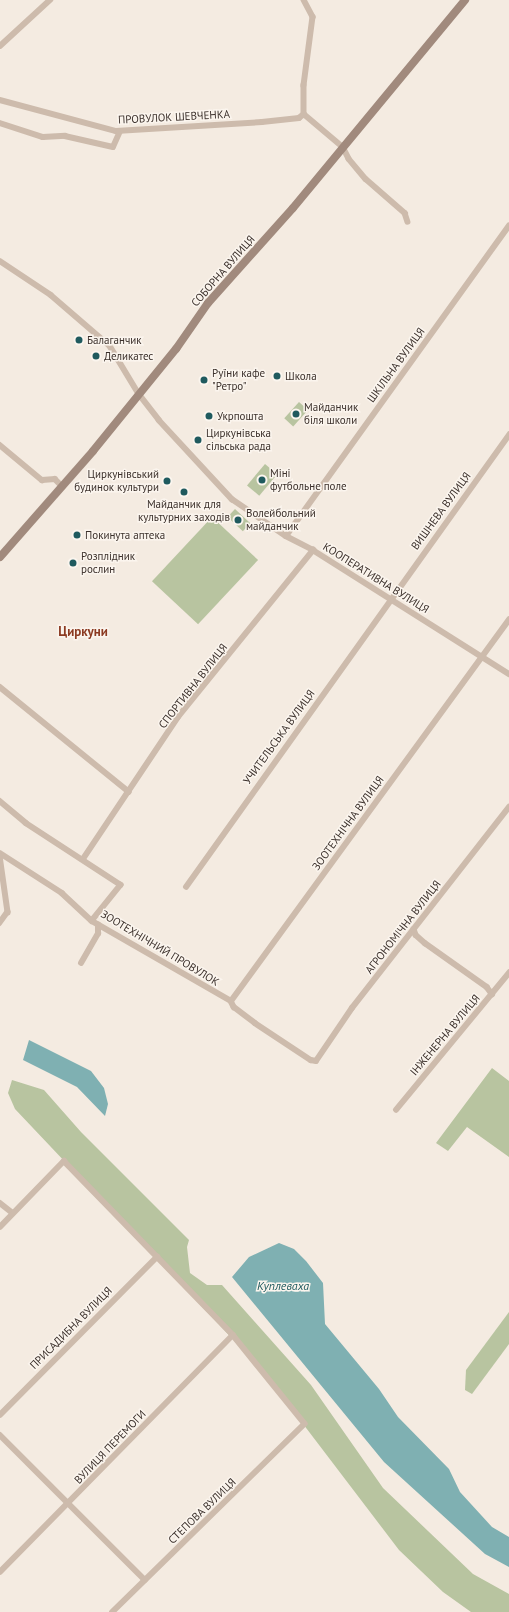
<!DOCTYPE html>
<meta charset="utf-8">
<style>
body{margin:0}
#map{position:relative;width:509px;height:1612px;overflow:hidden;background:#f4ebe1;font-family:"PT Sans",sans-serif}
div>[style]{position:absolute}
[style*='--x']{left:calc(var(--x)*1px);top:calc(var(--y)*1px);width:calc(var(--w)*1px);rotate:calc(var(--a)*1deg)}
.green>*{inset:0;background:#b8c4a0;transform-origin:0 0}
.water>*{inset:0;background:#7fb0b2}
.street>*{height:5.5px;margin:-2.75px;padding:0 2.75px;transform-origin:2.75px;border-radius:2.75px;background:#cdbbac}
.secondary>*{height:8px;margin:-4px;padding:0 4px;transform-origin:4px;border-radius:4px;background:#a18a7d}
.dots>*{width:11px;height:11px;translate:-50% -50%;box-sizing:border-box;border:2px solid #fbf5ee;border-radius:50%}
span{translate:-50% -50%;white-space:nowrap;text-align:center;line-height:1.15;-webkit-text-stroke:3px #fbf5ee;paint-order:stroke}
.street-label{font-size:11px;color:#3b302b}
.poi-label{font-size:11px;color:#3b302b}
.left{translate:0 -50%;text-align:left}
.right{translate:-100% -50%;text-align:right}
.water-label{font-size:12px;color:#1f5a5e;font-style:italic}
.quarter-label{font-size:13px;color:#8c3b22;font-weight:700}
</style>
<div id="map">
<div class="green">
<i style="left:299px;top:402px;width:12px;height:22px;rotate:42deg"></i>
<i style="left:265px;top:464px;width:16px;height:28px;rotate:40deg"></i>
<i style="left:235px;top:509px;width:21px;height:11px;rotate:43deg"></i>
<i style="left:212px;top:517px;width:63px;height:88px;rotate:43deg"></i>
<i style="clip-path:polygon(492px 1068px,509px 1081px,509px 1157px,467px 1127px,448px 1151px,436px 1143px)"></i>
<i style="clip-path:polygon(12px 1080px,44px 1090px,81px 1132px,189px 1240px,187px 1247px,190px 1273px,207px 1285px,222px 1285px,311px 1385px,383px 1488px,473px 1574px,509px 1594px,509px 1612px,471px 1612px,443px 1592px,399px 1550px,262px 1370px,15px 1109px,8px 1093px)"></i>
<i style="clip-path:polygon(509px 1312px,509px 1344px,472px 1394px,465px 1390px,466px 1370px)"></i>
</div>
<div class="water">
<i style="clip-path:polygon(29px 1040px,91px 1071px,104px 1088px,108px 1104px,105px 1116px,77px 1087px,23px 1060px)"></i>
<i style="clip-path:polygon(279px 1243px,294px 1249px,306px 1261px,323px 1283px,325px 1324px,379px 1389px,398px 1417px,449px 1469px,460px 1492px,492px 1527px,509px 1537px,509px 1567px,485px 1554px,384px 1462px,232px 1277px,249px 1257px)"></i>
</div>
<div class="street">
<i style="--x:304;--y:0;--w:19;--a:62"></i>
<i style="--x:313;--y:17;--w:69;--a:97.5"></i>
<i style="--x:304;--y:85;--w:29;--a:90"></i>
<i style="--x:304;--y:114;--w:51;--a:40.2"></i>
<i style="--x:343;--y:147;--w:13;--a:63"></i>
<i style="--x:349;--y:159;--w:26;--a:50"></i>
<i style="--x:366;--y:179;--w:52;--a:41.1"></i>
<i style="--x:405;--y:213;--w:9;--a:72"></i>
<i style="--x:0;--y:46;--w:68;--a:-42.6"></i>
<i style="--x:0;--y:100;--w:120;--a:15"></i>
<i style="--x:116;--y:131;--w:146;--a:-3.5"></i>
<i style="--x:262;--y:122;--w:37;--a:-6"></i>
<i style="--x:299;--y:118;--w:6;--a:-39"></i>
<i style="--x:0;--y:123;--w:45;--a:18"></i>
<i style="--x:43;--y:137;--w:22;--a:-3"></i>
<i style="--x:65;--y:136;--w:49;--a:12.9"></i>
<i style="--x:113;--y:147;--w:17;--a:-66"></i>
<i style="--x:0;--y:261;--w:61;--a:33.7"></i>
<i style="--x:51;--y:295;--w:78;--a:40.8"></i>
<i style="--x:110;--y:346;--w:56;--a:58.9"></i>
<i style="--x:139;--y:394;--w:33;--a:52"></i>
<i style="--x:159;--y:420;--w:108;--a:47.3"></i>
<i style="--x:232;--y:499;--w:65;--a:34.4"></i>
<i style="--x:286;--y:536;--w:30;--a:27"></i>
<i style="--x:313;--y:550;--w:232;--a:32.3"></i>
<i style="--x:0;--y:445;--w:55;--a:39.8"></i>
<i style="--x:42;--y:480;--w:13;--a:-4"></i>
<i style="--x:55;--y:479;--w:11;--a:45"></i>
<i style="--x:286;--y:536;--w:382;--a:-54.3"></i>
<i style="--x:0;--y:687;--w:166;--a:39.1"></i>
<i style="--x:0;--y:801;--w:34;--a:40"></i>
<i style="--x:26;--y:823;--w:113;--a:33.1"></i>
<i style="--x:121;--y:885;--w:46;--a:128.9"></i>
<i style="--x:92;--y:921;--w:160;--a:29.9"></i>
<i style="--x:231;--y:1001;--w:7;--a:63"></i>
<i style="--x:234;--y:1007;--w:26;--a:37"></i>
<i style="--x:255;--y:1023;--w:67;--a:33.5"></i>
<i style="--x:311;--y:1060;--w:5;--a:11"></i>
<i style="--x:316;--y:1061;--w:64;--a:-55.8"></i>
<i style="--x:352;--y:1008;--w:255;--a:-52"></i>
<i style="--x:0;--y:853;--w:74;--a:32.8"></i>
<i style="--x:62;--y:893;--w:41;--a:43"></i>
<i style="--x:0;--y:856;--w:57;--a:81.9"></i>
<i style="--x:8;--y:912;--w:14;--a:126"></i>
<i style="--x:83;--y:859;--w:171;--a:-56.2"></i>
<i style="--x:178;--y:717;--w:215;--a:-51"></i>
<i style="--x:186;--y:887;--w:556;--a:-54.45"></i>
<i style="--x:414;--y:929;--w:6;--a:72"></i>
<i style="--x:416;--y:935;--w:12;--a:42"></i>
<i style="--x:425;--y:943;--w:76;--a:35.4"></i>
<i style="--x:487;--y:987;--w:9;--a:54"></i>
<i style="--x:81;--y:963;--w:34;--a:-60"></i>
<i style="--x:98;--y:934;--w:9;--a:-90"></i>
<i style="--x:231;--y:1001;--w:472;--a:-53.9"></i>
<i style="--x:396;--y:1110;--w:178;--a:-50.5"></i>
<i style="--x:0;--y:1203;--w:16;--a:38"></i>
<i style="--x:0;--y:1227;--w:92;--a:-45.9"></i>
<i style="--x:64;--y:1161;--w:243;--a:45.8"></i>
<i style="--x:233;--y:1335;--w:114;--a:51"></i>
<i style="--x:305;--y:1424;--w:269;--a:135.6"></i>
<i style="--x:0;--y:1415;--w:223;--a:-45.2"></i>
<i style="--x:0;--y:1435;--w:205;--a:45"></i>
<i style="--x:0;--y:1572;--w:332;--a:-45.5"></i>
</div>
<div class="secondary">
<i style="--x:0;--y:557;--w:141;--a:-48.7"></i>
<i style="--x:93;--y:451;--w:132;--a:-50.9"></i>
<i style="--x:176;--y:349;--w:56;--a:-55.2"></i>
<i style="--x:208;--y:303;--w:127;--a:-48.2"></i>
<i style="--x:293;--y:208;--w:270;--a:-50.4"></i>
</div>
<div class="dots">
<i style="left:79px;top:340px;background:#1f5a5e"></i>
<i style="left:96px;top:356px;background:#1f5a5e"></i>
<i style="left:277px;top:376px;background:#1f5a5e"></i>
<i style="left:204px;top:380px;background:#1f5a5e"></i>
<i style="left:296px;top:414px;background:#1f5a5e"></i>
<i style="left:209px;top:416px;background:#1f5a5e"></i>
<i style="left:198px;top:440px;background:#1f5a5e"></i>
<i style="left:262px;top:480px;background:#1f5a5e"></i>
<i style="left:167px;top:481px;background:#1f5a5e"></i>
<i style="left:184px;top:492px;background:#1f5a5e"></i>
<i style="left:238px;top:520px;background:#1f5a5e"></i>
<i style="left:77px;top:535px;background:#1f5a5e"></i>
<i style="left:73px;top:563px;background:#1f5a5e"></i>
</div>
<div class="street-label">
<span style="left:174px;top:117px;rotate:-3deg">ПРОВУЛОК ШЕВЧЕНКА</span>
<span style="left:223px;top:271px;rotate:-49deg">СОБОРНА ВУЛИЦЯ</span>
<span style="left:396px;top:365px;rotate:-54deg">ШКІЛЬНА ВУЛИЦЯ</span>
<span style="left:441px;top:511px;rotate:-54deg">ВИШНЕВА ВУЛИЦЯ</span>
<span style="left:376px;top:578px;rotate:32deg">КООПЕРАТИВНА ВУЛИЦЯ</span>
<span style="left:193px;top:686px;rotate:-52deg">СПОРТИВНА ВУЛИЦЯ</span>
<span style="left:279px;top:737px;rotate:-54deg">УЧИТЕЛЬСЬКА ВУЛИЦЯ</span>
<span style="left:348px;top:823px;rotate:-54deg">ЗООТЕХНІЧНА ВУЛИЦЯ</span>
<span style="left:403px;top:927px;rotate:-52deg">АГРОНОМІЧНА ВУЛИЦЯ</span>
<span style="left:160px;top:948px;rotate:31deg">ЗООТЕХНІЧНИЙ ПРОВУЛОК</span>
<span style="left:445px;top:1035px;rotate:-50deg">ІНЖЕНЕРНА ВУЛИЦЯ</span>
<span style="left:71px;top:1328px;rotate:-45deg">ПРИСАДИБНА ВУЛИЦЯ</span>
<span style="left:110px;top:1447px;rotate:-46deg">ВУЛИЦЯ ПЕРЕМОГИ</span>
<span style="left:202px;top:1511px;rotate:-44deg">СТЕПОВА ВУЛИЦЯ</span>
</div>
<div class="poi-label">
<span class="left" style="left:87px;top:340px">Балаганчик</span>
<span class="left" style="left:104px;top:356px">Деликатес</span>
<span class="left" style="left:212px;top:380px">Руїни кафе<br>"Ретро"</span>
<span class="left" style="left:285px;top:376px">Школа</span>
<span class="left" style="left:304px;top:414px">Майданчик<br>біля школи</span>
<span class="left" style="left:217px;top:416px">Укрпошта</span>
<span class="left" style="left:206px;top:440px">Циркунівська<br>сільська рада</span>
<span class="left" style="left:270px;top:480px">Міні<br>футбольне поле</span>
<span class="right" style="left:159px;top:481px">Циркунівський<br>будинок культури</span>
<span style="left:184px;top:511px">Майданчик для<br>культурних заходів</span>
<span class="left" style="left:246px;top:520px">Волейбольний<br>майданчик</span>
<span class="left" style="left:85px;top:535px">Покинута аптека</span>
<span class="left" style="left:81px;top:563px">Розплідник<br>рослин</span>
</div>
<div class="water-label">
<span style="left:283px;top:1286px">Куплеваха</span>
</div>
<div class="quarter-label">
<span style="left:83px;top:632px">Циркуни</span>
</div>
</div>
